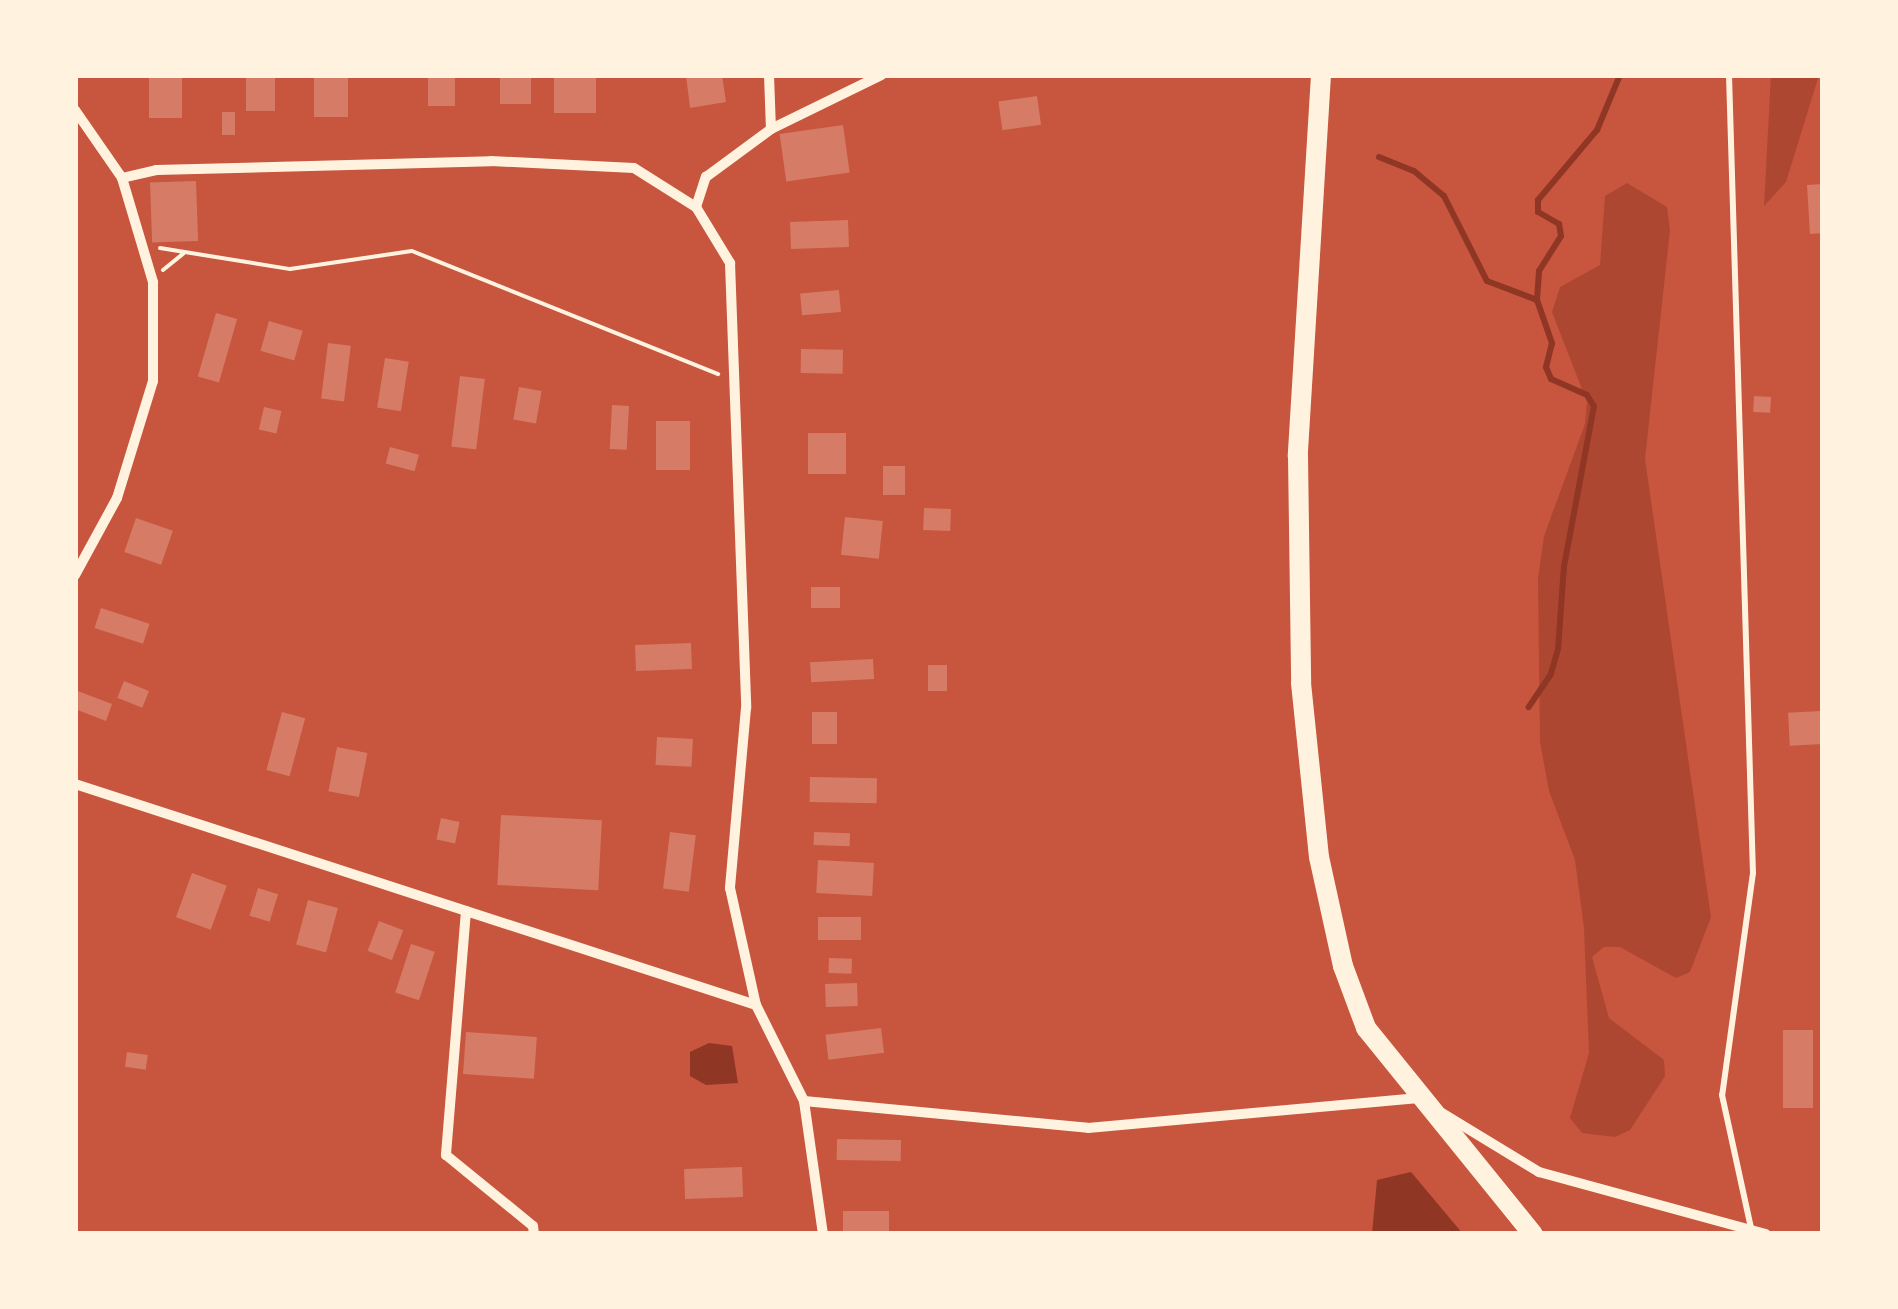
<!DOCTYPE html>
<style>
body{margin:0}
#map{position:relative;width:1898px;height:1309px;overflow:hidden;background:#c8553d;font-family:Barlow,sans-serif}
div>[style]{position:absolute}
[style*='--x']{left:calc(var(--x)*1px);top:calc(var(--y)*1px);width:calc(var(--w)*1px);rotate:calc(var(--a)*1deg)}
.green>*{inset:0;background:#ae4732}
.water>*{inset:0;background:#8f3625}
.stream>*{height:6px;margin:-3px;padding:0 3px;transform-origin:3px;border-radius:3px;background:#8f3625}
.building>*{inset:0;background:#d67c66;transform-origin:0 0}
.path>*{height:4px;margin:-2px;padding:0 2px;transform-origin:2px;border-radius:2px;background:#fff3e0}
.service>*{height:6px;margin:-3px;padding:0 3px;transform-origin:3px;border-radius:3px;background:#fff3e0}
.minor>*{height:10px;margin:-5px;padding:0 5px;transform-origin:5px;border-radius:5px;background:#fff3e0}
.primary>*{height:20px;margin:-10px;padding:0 10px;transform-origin:10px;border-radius:10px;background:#fff3e0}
span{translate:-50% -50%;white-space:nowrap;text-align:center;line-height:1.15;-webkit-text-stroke:9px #fff3e0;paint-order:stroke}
.frame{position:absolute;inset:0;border:78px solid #fff3e0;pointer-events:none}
</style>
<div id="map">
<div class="green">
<i style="clip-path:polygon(1771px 75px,1819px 75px,1786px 182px,1764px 206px)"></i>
<i style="clip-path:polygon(1627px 183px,1667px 207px,1670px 230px,1645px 459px,1711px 917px,1690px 972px,1676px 978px,1620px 947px,1604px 947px,1592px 957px,1609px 1018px,1664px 1060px,1665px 1076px,1630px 1130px,1615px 1137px,1582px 1133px,1570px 1118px,1589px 1053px,1584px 928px,1575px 860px,1549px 791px,1540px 742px,1538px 579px,1544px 536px,1585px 424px,1587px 402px,1552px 312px,1560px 287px,1600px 265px,1605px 196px)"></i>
</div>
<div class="water">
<i style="clip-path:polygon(709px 1043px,732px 1046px,738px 1083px,706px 1085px,690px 1076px,690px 1052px)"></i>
<i style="clip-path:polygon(1411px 1172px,1463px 1234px,1372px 1234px,1377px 1180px)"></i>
</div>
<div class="stream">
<i style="--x:1379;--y:157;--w:38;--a:22"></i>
<i style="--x:1414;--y:171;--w:39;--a:40"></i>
<i style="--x:1444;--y:196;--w:95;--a:63.2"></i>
<i style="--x:1487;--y:281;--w:53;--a:20.8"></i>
<i style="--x:1537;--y:300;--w:46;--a:70.8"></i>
<i style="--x:1552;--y:343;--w:25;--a:104"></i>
<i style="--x:1546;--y:367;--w:13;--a:67"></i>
<i style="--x:1551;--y:379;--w:39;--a:24"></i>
<i style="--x:1587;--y:395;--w:13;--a:58"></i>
<i style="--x:1594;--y:406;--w:163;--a:100.6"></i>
<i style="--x:1564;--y:566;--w:83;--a:94.1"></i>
<i style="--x:1558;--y:649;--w:26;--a:106"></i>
<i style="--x:1551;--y:674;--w:40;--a:124"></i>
<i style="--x:1537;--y:300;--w:29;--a:-86"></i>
<i style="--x:1539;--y:271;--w:41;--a:-57.8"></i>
<i style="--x:1561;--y:236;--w:12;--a:-99"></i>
<i style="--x:1559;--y:224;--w:24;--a:-150"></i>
<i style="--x:1538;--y:212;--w:12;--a:-90"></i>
<i style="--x:1538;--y:200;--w:92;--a:-49.9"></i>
<i style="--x:1597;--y:130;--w:60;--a:-67.3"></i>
</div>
<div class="building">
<i style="left:149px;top:75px;width:33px;height:43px"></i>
<i style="left:246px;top:75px;width:29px;height:36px"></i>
<i style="left:314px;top:75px;width:34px;height:42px"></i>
<i style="left:428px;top:75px;width:27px;height:31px"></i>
<i style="left:500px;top:75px;width:31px;height:29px"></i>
<i style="left:554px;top:75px;width:42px;height:38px"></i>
<i style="clip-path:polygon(686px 75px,722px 75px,726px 102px,690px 108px)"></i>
<i style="left:1037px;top:96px;width:29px;height:39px;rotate:82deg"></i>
<i style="left:222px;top:112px;width:13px;height:23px"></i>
<i style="left:843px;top:125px;width:48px;height:64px;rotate:82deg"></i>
<i style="left:196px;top:181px;width:60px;height:46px;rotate:88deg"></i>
<i style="clip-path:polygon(1823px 184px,1823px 233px,1810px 234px,1807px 185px)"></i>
<i style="left:848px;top:220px;width:27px;height:58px;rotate:88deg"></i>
<i style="left:839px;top:290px;width:22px;height:39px;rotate:85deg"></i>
<i style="left:216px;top:313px;width:22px;height:66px;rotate:16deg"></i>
<i style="left:269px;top:321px;width:35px;height:31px;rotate:16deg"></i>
<i style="left:328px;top:343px;width:23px;height:56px;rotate:7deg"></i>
<i style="left:801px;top:349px;width:42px;height:24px;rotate:1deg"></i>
<i style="left:385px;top:358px;width:24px;height:50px;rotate:9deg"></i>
<i style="left:460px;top:376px;width:25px;height:71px;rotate:7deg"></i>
<i style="left:519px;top:387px;width:23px;height:33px;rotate:10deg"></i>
<i style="left:1754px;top:396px;width:17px;height:16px;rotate:3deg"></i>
<i style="left:612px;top:405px;width:17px;height:44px;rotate:3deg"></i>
<i style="left:264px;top:407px;width:18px;height:23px;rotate:13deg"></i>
<i style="left:656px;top:421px;width:34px;height:49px"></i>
<i style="left:808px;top:433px;width:38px;height:41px"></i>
<i style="left:390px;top:447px;width:30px;height:17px;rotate:15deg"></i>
<i style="left:883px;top:466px;width:22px;height:29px"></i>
<i style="left:924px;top:508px;width:27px;height:22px;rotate:2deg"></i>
<i style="left:845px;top:517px;width:38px;height:38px;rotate:6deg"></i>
<i style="left:136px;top:518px;width:39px;height:36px;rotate:19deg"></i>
<i style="left:811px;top:587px;width:29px;height:21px"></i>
<i style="left:101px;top:608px;width:51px;height:21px;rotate:18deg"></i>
<i style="left:691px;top:643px;width:26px;height:56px;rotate:88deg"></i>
<i style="left:873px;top:659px;width:20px;height:63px;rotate:87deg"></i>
<i style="left:928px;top:665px;width:19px;height:26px"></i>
<i style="left:124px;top:681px;width:27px;height:18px;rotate:22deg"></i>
<i style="clip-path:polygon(75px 690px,112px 704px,106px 721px,75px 709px)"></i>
<i style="left:1821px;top:711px;width:33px;height:33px;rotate:87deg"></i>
<i style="left:282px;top:712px;width:24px;height:60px;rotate:15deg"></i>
<i style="left:812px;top:712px;width:25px;height:32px"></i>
<i style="left:657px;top:737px;width:36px;height:28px;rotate:3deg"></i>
<i style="left:337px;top:747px;width:31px;height:45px;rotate:11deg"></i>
<i style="left:810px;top:777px;width:67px;height:25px;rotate:1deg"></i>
<i style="left:501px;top:815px;width:101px;height:70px;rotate:3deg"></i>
<i style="left:441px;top:818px;width:19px;height:22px;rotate:12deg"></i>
<i style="left:670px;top:832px;width:26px;height:57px;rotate:7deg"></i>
<i style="left:814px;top:832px;width:36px;height:13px;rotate:2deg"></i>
<i style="left:818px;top:860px;width:56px;height:33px;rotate:3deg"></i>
<i style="left:192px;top:873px;width:37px;height:47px;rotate:20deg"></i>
<i style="left:258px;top:888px;width:21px;height:29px;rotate:17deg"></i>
<i style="left:308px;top:900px;width:31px;height:46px;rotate:15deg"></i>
<i style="left:861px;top:917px;width:23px;height:43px;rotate:90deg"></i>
<i style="left:379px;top:921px;width:26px;height:32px;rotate:21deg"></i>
<i style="left:411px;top:944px;width:25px;height:51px;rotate:18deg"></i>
<i style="left:829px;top:958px;width:23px;height:15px;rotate:2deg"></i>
<i style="left:857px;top:983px;width:23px;height:32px;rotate:88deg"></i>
<i style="left:881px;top:1028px;width:25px;height:56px;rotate:83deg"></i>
<i style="left:1783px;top:1030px;width:30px;height:78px"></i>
<i style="left:466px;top:1032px;width:71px;height:42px;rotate:4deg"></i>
<i style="left:127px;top:1052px;width:21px;height:15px;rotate:8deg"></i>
<i style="left:837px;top:1139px;width:64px;height:21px;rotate:1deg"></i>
<i style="left:742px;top:1167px;width:30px;height:58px;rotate:88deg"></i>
<i style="left:889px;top:1211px;width:23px;height:46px;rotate:90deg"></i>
</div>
<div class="path">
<i style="--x:160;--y:248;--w:132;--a:9.2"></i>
<i style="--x:290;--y:269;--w:123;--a:-8.4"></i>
<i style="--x:412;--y:251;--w:330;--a:21.9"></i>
<i style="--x:163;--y:270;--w:26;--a:-39"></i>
</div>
<div class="service">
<i style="--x:1729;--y:75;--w:798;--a:88.28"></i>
<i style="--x:1753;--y:873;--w:224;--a:97.9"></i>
<i style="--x:1722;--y:1095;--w:141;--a:77.7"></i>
</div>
<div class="minor">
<i style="--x:769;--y:75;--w:54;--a:87.9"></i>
<i style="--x:75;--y:110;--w:83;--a:55.3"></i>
<i style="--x:122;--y:178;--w:109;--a:73.4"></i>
<i style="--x:153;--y:282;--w:99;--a:90"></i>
<i style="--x:153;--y:381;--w:122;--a:107.1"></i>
<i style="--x:117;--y:498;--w:88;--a:118.6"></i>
<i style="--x:122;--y:178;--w:35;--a:-13"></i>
<i style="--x:156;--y:170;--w:335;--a:-1.5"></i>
<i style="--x:491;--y:161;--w:143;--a:2.8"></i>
<i style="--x:634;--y:168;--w:73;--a:32.2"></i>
<i style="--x:696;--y:207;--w:66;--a:58.7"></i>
<i style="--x:730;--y:263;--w:445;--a:87.9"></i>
<i style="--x:746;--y:708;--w:181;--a:95.1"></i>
<i style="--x:730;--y:888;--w:120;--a:77.5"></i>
<i style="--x:756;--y:1005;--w:107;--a:63.4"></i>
<i style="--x:804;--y:1101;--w:134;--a:81.9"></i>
<i style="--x:696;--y:207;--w:32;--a:-72"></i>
<i style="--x:706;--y:177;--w:81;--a:-36.4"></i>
<i style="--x:771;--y:129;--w:123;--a:-26.1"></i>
<i style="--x:75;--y:784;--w:716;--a:17.98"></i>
<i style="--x:466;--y:911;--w:245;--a:94.7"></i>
<i style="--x:446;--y:1155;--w:112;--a:39.2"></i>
<i style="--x:533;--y:1226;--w:8;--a:83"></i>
<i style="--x:804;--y:1101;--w:285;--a:5.4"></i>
<i style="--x:1088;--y:1128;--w:332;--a:-5.2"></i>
<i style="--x:1442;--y:1113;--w:114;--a:31.3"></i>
<i style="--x:1539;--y:1172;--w:235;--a:15.3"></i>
</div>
<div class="primary">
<i style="--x:1321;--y:75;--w:382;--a:93.5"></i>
<i style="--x:1298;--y:456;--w:227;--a:89.2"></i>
<i style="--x:1301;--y:683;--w:175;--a:84.1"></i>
<i style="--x:1319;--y:857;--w:112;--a:77.6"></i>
<i style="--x:1343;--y:966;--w:66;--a:69.6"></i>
<i style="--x:1366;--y:1028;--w:265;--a:51"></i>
</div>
<div class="frame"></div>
</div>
